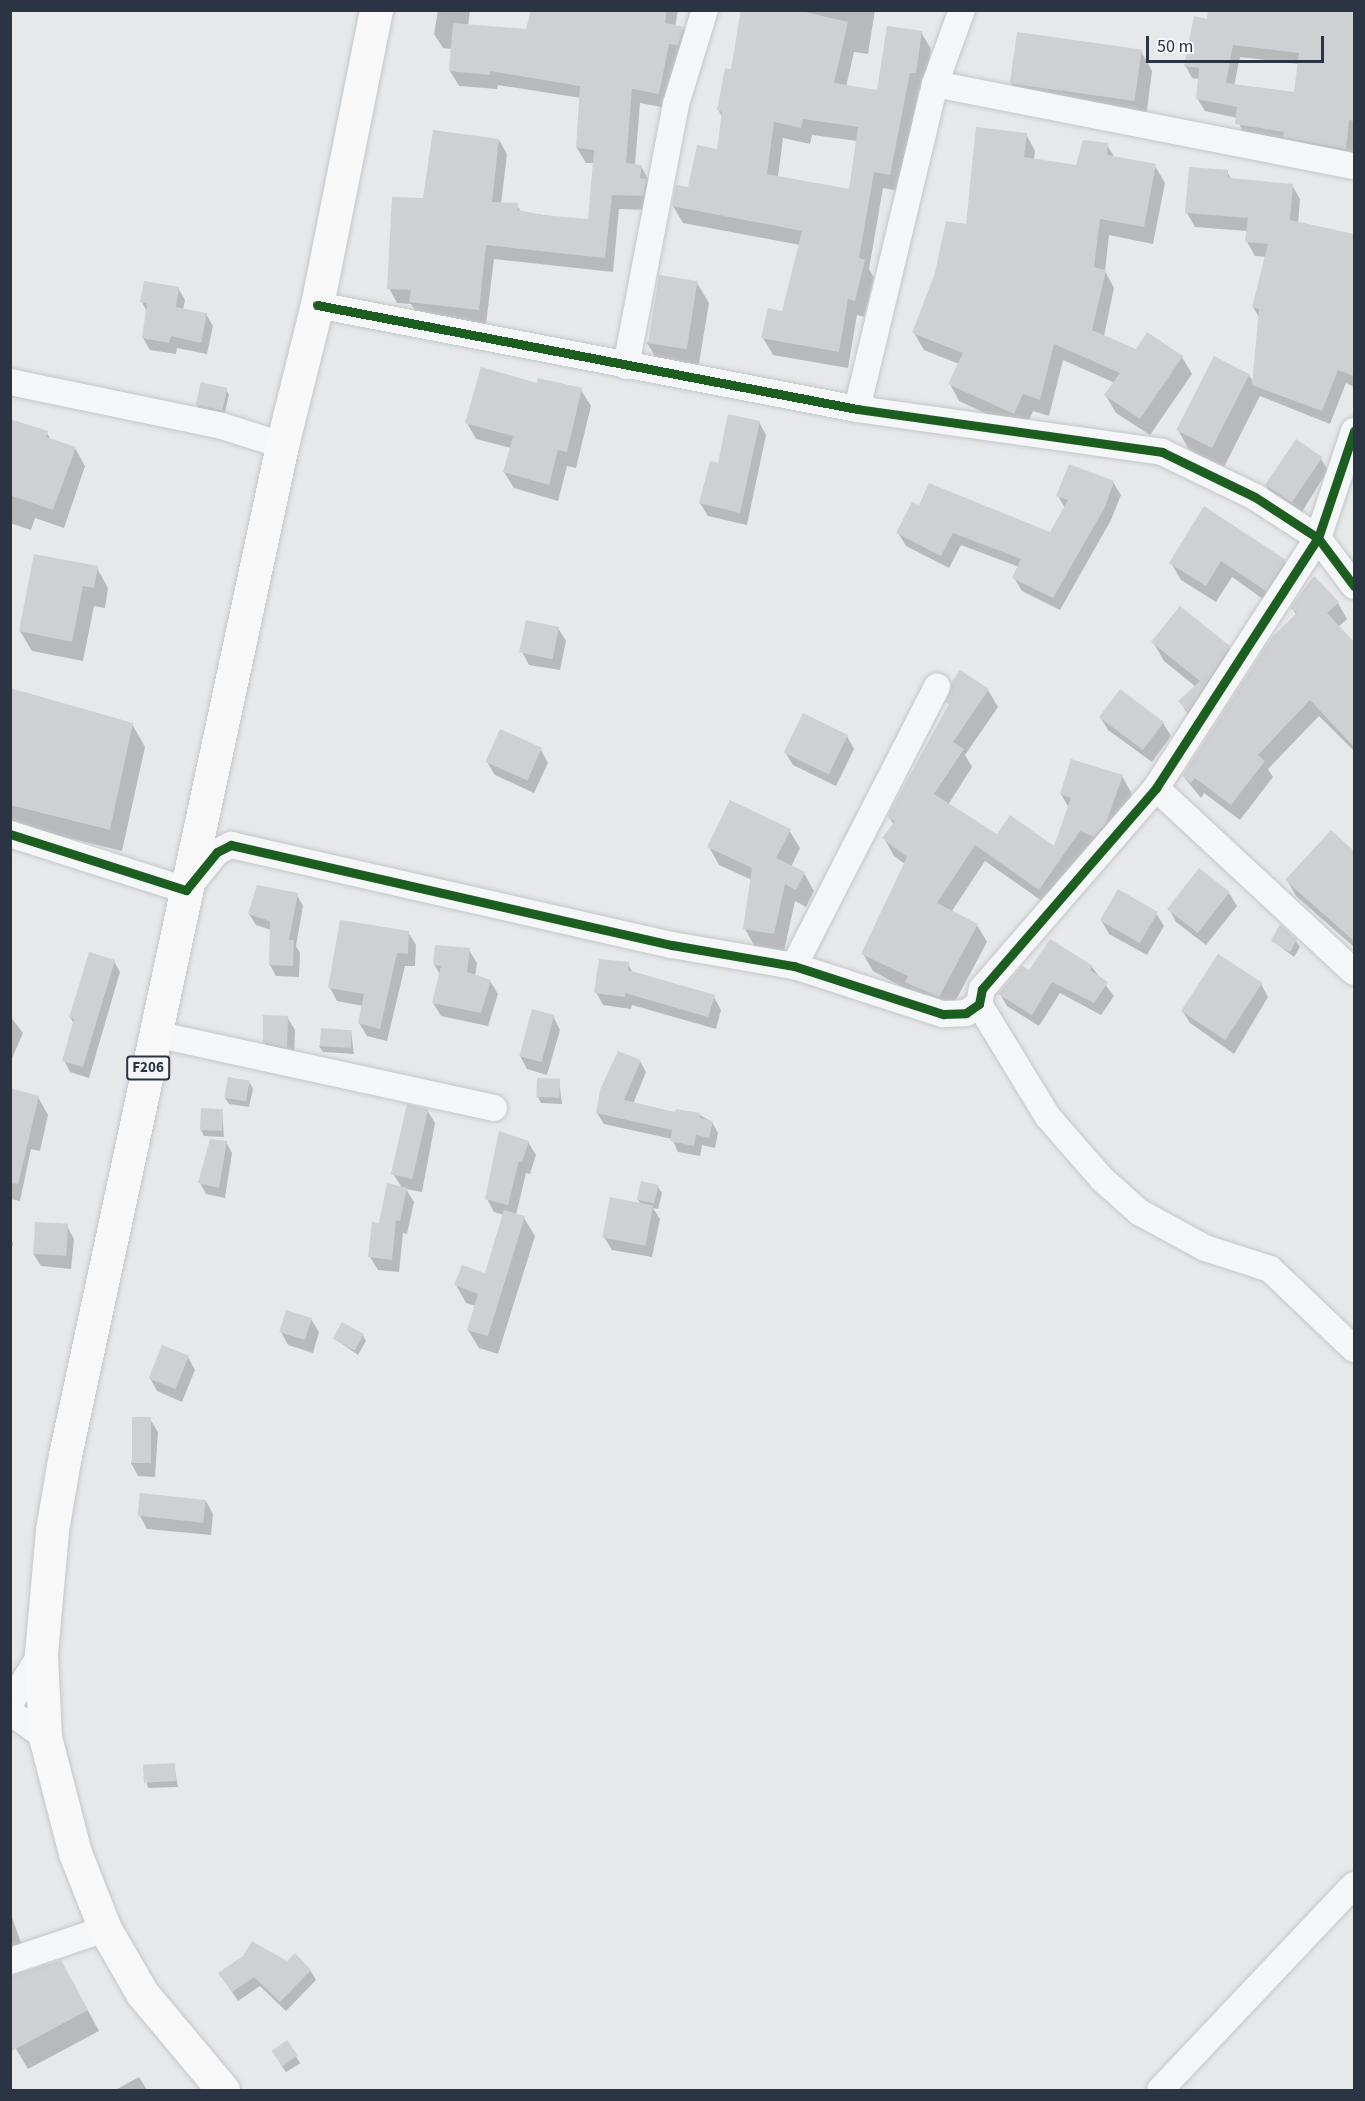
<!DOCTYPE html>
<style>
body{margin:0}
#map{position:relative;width:1365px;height:2101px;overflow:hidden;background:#e6e8ea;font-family:"Source Sans 3",sans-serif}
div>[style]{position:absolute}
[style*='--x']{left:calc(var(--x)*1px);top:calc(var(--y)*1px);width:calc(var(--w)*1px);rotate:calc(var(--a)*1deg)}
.shadow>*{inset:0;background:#0003;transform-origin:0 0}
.building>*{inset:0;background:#ced0d3;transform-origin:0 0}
.roads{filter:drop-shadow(0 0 2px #c4c6c8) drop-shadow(0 0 2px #c4c6c8)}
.minor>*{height:26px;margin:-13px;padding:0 13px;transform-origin:13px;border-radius:13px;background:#f5f6f7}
.major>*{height:33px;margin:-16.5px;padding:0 16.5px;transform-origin:16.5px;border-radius:16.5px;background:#f8f8f8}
.cycleway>*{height:9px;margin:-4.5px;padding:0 4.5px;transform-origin:4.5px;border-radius:4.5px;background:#1b5e20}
span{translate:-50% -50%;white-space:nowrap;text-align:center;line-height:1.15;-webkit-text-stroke:4.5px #f4f6f9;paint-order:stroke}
.shield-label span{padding:2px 4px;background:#f4f6f9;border:2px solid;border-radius:4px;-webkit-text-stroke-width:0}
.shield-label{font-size:15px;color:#2b3445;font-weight:700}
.frame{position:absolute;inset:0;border:12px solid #2b3445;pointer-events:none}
.scale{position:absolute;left:1146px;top:36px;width:178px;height:27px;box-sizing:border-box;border:3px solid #2b3445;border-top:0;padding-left:8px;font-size:18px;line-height:21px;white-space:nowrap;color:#2b3445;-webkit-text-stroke:4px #f4f6f9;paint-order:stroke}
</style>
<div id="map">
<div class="shadow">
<i style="clip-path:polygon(438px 10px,470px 10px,468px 26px,527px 31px,531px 10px,678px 10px,675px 27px,683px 28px,692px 42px,686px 59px,677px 57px,667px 108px,640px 103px,635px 165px,641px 166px,649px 181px,651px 210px,619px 209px,613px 272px,494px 259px,486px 324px,419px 316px,411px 304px,397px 303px,389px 288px,425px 200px,499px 140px,507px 154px,501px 204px,517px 205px,521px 212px,589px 221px,594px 163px,586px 163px,577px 148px,581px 98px,498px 85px,497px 89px,459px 86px,450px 71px,452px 49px,443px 48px,434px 34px)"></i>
<i style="clip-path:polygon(evenodd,741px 10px,875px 10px,868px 54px,854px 52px,846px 87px,878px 92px,921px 32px,931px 49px,925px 89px,919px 89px,899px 191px,883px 188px,869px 269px,874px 278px,864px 317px,857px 315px,848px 368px,773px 355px,763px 338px,783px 313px,800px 245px,683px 223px,673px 206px,718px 150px,723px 118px,718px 110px,732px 71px,741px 10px,812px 135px,858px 141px,850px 191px,778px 177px,783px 138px,810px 144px,812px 135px)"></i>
<i style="clip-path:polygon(evenodd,1209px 10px,1354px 10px,1354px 162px,1244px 136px,1237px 118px,1205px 111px,1197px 98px,1199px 79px,1192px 78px,1185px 65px,1209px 21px,1209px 10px,1240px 57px,1299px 64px,1295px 93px,1234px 86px,1240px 57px)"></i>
<i style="clip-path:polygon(1141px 51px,1152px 71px,1145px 125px,1023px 103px,1011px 83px)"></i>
<i style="clip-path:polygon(1026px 134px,1035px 151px,1034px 160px,1077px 167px,1107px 145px,1115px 158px,1155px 166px,1165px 183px,1153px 244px,1109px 235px,1105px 271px,1114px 288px,1104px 336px,1137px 351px,1182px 357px,1192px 374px,1150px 435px,1116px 413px,1106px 396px,1115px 383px,1063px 360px,1049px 416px,1033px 411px,1024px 431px,959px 401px,950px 384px,959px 364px,924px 350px,914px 333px,967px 226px)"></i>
<i style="clip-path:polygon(1227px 172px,1232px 180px,1292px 185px,1300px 199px,1298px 224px,1354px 235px,1354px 387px,1346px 383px,1330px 424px,1260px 396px,1224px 467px,1189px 450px,1178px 430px,1249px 375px,1254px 383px,1260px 319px,1253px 307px,1266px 257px,1255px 256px,1247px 242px,1248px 231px,1195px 227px,1187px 213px)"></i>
<i style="clip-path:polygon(697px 283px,709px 303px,698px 369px,659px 363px,647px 343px)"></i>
<i style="clip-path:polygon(178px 288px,185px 300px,183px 310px,206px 314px,213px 326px,207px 354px,177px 348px,176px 354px,150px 350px,143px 338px,147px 312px,142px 302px)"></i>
<i style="clip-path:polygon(538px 385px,581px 390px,591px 406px,576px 468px,567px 466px,558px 501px,514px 488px,504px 472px,511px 448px,476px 439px,467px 423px)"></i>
<i style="clip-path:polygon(226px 389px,229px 395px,224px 416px,200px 410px,197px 404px)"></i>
<i style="clip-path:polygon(10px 421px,47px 433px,51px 440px,75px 448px,85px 466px,64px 528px,35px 518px,31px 530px,10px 523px)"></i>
<i style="clip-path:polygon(759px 422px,766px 435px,747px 525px,708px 516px,700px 503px,719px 464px)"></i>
<i style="clip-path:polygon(1320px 457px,1328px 470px,1300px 515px,1274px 498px,1266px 485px)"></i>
<i style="clip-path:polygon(1113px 482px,1121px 495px,1111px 520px,1060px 610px,1022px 591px,1014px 578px,1019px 567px,961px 545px,949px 568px,906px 546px,898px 533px,913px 504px,1050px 533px,1065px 508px,1058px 496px)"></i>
<i style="clip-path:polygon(1204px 508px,1285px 561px,1295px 579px,1276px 608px,1232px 577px,1216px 602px,1181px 580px,1171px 563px)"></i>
<i style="clip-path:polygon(97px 568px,108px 588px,105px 608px,94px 606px,83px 661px,32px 651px,20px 631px)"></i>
<i style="clip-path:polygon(1338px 603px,1347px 619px,1338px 627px,1354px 645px,1354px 751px,1319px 716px,1268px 769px,1273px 777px,1240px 820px,1204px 793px,1201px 798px,1183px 776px,1297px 616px,1292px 608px)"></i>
<i style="clip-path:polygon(558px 628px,566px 641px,560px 670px,529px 665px,522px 652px)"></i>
<i style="clip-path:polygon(1153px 642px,1229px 647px,1240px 666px,1191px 720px,1180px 701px,1196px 687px,1164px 661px)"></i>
<i style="clip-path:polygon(10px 690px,132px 724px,145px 747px,122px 851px,10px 824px)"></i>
<i style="clip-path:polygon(988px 690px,998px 707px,965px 755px,972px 767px,948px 805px,997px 837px,1054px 848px,1069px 808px,1061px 794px,1122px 776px,1132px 794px,1115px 840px,1049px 906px,985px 861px,952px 911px,977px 925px,987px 942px,949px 1013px,873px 971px,863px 954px,905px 864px,894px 856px,884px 838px,894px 825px,889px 817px,950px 705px,947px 702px)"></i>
<i style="clip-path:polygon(1120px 691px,1163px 723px,1171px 736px,1152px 762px,1108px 730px,1100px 717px)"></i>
<i style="clip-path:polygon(847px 736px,854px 749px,836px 786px,793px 765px,785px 752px)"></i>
<i style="clip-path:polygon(541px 750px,548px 763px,534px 793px,495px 775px,487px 762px)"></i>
<i style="clip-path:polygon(789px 830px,800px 848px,791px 867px,804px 873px,814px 891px,806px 907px,795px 901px,784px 951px,755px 947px,745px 929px,752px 880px,719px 865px,709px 847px)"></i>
<i style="clip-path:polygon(1331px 832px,1354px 855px,1354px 947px,1296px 896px,1287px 880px)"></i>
<i style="clip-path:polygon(1229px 893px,1237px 906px,1206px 945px,1176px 922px,1169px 909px)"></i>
<i style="clip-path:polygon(297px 895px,303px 906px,296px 946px,300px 953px,299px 977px,276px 976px,270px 965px,271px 930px,256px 925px,249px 914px)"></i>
<i style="clip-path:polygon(1156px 913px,1164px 926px,1147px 955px,1109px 934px,1101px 920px)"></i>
<i style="clip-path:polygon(408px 932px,416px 945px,415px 966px,405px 966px,387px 1041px,367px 1036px,359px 1023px,363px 1006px,337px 1001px,330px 988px)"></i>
<i style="clip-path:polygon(1273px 941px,1296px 941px,1300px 947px,1294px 957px)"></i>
<i style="clip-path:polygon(469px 950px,477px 963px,475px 977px,490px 981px,498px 994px,488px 1026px,441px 1016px,433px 1003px,440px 975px,434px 964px)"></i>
<i style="clip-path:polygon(114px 961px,120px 972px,89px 1078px,70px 1072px,64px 1060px,74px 1024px,70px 1017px)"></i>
<i style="clip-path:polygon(628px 964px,633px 973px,714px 997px,721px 1010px,716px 1029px,632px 1005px,631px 1009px,603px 1005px,596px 992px)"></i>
<i style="clip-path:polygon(1092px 967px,1114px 996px,1101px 1015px,1060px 993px,1039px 1026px,1007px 1006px,1000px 994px,1030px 972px)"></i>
<i style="clip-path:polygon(1261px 984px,1268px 997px,1234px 1054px,1190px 1023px,1182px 1010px)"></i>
<i style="clip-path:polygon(10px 1016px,23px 1033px,10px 1063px)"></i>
<i style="clip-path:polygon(553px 1016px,560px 1030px,547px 1075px,527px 1069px,520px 1056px)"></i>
<i style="clip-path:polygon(287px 1017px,295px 1030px,294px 1060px,272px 1055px,264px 1042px)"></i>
<i style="clip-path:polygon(351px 1031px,354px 1054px,323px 1052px,319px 1046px)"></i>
<i style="clip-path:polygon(640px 1061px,646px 1072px,633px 1104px,677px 1114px,700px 1115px,712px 1122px,718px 1133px,715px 1148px,702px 1145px,700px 1156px,678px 1152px,672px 1139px,604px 1124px,597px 1113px)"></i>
<i style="clip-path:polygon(559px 1081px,562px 1104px,541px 1103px,538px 1097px)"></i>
<i style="clip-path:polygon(250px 1083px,253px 1089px,249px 1107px,229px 1104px,225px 1098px)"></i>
<i style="clip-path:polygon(10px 1090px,38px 1097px,48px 1115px,40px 1151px,31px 1149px,20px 1201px,10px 1199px)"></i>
<i style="clip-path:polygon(427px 1110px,435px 1123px,422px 1192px,406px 1189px,414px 1202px,407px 1234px,403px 1233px,399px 1272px,378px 1270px,370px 1257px,380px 1224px,402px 1188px,394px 1175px)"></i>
<i style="clip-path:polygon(222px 1111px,224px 1137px,204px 1136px,201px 1130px)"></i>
<i style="clip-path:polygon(500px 1133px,528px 1142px,536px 1155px,530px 1174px,526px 1173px,516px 1215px,524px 1218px,535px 1236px,498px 1354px,479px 1348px,468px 1330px,476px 1306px,466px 1303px,456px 1285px,486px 1275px,504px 1215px,494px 1212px,487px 1199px)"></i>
<i style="clip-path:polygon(226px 1142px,232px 1153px,225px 1198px,206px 1194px,200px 1183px)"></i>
<i style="clip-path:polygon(658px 1187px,662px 1193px,658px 1209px,653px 1208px,660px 1219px,652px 1257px,612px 1250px,604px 1237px,641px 1204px,638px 1200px)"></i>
<i style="clip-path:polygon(67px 1226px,74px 1239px,71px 1269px,41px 1266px,33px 1253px)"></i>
<i style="clip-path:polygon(10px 1238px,13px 1243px,10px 1256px)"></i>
<i style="clip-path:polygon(311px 1319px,319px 1332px,313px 1353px,288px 1345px,281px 1332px)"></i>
<i style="clip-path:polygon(363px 1335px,366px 1341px,358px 1355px,335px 1339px)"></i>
<i style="clip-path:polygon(188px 1357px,195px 1370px,182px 1402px,157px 1391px,150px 1378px)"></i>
<i style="clip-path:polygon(150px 1419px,158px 1432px,155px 1477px,138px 1476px,131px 1463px)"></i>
<i style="clip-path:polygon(206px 1501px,213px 1514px,211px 1535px,147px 1529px,140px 1516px)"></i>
<i style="clip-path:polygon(174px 1765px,178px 1787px,148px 1788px,144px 1766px)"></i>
<i style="clip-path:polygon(10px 1912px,24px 1951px,10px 1955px)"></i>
<i style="clip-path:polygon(288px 1963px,310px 1970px,316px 1980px,286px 2011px,260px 1986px,238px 2001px,226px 1983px)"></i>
<i style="clip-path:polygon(72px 1981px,99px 2031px,28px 2069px,10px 2039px)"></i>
<i style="left:287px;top:2042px;width:25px;height:17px;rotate:58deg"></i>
<i style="clip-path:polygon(139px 2077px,147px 2090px,115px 2090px,119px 2088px)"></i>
</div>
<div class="building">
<i style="clip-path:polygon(531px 10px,667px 10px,665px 23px,684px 27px,678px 45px,669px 44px,659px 94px,632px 89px,626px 163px,642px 165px,640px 178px,646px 179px,643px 196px,612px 195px,605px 258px,486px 245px,479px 310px,409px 302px,411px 290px,387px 289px,392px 197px,423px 198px,433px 130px,499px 139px,492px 202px,518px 203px,518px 210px,543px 215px,588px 219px,594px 150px,576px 148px,580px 86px,490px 71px,490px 75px,449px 71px,453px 23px,526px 29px)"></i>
<i style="clip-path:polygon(evenodd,741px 10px,797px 10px,848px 22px,834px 83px,877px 90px,887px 26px,922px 31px,916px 73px,910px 73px,890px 175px,874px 172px,859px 258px,865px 260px,855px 301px,848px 299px,839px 352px,761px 338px,768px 308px,782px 311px,802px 231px,672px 206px,676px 185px,688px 187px,697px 145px,717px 149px,722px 112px,717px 110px,725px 68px,731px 69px,741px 10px,803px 119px,858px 127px,849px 189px,767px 174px,774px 122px,801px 128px,803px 119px)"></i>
<i style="clip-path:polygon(evenodd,1208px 10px,1354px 10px,1354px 121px,1349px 120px,1346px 149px,1283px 137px,1284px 132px,1235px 124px,1237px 107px,1196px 99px,1199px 68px,1184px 66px,1194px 16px,1207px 19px,1208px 10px,1233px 45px,1299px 53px,1294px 92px,1226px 83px,1233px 45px)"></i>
<i style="left:1017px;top:32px;width:126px;height:52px;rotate:8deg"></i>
<i style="clip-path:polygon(976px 127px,1027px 133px,1024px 157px,1076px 165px,1083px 140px,1108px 143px,1107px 155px,1156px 164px,1144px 227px,1100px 219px,1094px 267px,1106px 270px,1092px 330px,1136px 349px,1147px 332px,1183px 356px,1140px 419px,1104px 395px,1120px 373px,1054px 344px,1040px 400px,1023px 394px,1014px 414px,948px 384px,963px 353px,912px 333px,935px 273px,946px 221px,966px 224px)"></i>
<i style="clip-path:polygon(1189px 167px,1228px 170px,1228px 178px,1293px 184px,1290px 220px,1354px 234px,1354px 376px,1338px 370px,1322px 411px,1252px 385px,1259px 309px,1252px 307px,1268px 244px,1245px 242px,1248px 218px,1185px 213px)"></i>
<i style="left:659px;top:275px;width:39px;height:69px;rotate:9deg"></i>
<i style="clip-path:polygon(144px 281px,179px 287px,176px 307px,207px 313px,201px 343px,171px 336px,169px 343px,142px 338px,147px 303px,140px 302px)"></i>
<i style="left:1214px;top:356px;width:40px;height:83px;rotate:27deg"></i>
<i style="clip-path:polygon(481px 367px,537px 383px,538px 378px,582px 388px,567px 452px,558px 450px,549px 485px,503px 472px,513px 436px,465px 423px)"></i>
<i style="left:201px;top:382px;width:27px;height:23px;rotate:13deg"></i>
<i style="clip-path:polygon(728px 414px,760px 421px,740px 513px,699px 503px,710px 461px,718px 463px)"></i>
<i style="clip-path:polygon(10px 419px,48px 431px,46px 437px,76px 447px,53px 510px,10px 495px)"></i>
<i style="left:1296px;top:439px;width:32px;height:55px;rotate:34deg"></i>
<i style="clip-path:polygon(1069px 464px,1114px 481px,1105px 507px,1053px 598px,1012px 578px,1021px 559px,953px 533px,941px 556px,896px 533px,912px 502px,919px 505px,929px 483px,1050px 532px,1068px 500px,1056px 496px)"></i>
<i style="clip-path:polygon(1204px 506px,1286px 560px,1266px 591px,1221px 561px,1206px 586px,1169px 563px)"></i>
<i style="clip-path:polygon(34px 554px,98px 566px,94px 588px,83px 586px,72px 642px,19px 631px)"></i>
<i style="clip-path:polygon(1314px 576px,1339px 602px,1327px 613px,1354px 642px,1354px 747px,1310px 700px,1258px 755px,1265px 761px,1231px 805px,1195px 778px,1191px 783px,1182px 776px,1272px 637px,1297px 613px,1290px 608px)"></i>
<i style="clip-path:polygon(1180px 606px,1230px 646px,1188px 712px,1178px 701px,1200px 681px,1151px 642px)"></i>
<i style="left:526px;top:620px;width:34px;height:33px;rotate:12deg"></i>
<i style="clip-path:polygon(960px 670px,989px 689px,953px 742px,964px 749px,934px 794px,997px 834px,1010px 815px,1054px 846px,1071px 798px,1060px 794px,1071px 759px,1123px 775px,1106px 823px,1094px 837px,1080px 831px,1039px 890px,975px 845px,937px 903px,978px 924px,939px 997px,905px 982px,908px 976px,861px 954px,907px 857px,882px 838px,895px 821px,887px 817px,949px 704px,946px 702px,951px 683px)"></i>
<i style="clip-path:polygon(10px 688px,133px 723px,110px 830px,10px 805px)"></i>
<i style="left:1120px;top:689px;width:55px;height:35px;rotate:37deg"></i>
<i style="left:803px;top:713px;width:50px;height:44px;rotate:26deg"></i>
<i style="left:500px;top:729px;width:46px;height:36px;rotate:24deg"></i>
<i style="clip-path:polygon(730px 800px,791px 829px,776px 858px,805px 872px,796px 890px,785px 884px,774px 934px,743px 929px,752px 868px,707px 847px)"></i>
<i style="clip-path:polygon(1331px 830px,1354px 851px,1354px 941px,1285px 880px)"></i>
<i style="left:1199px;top:868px;width:39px;height:52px;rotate:38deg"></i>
<i style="clip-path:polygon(257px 885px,298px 893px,289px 940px,294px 940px,293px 966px,269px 965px,270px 921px,248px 914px)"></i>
<i style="left:1118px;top:889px;width:46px;height:36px;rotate:30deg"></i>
<i style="clip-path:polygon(340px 920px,409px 931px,408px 954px,397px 953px,380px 1029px,358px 1023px,364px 994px,328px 988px)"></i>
<i style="clip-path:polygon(1280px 924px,1297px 940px,1290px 952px,1271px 941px)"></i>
<i style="clip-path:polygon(1050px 939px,1093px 966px,1090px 970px,1108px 982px,1094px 1003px,1052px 982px,1032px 1015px,998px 994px,1022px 966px,1029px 970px)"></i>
<i style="clip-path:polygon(435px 945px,470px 948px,467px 972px,491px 980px,481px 1013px,432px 1003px,441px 966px,433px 965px)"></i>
<i style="clip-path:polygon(89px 952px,115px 960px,83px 1067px,62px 1061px,74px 1019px,69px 1018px)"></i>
<i style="left:1218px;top:954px;width:53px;height:68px;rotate:33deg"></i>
<i style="clip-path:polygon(599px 959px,629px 962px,628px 970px,715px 995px,708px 1017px,625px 993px,625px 997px,594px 993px)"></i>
<i style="left:532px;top:1009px;width:23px;height:49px;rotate:15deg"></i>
<i style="clip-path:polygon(263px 1015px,288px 1016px,287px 1048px,263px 1042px)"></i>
<i style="left:321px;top:1028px;width:31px;height:18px;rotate:4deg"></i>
<i style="clip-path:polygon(618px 1051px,641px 1060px,624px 1100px,675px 1112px,676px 1109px,700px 1113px,700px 1118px,713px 1121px,709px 1138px,696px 1135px,694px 1146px,670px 1141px,672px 1130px,596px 1113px,600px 1090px)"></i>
<i style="left:228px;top:1077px;width:22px;height:21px;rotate:10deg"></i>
<i style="left:537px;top:1078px;width:23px;height:19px;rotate:2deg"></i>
<i style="clip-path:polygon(10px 1088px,39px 1096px,18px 1184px,10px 1183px)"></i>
<i style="left:407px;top:1104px;width:22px;height:72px;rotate:13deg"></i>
<i style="left:201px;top:1108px;width:22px;height:22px;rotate:3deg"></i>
<i style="clip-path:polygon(499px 1131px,529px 1141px,522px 1162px,519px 1161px,508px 1205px,485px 1199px)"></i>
<i style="clip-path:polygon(210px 1139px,227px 1141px,219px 1188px,198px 1183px)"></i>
<i style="left:641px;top:1181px;width:18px;height:19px;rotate:13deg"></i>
<i style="clip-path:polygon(387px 1183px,407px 1188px,400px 1221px,396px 1220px,392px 1260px,368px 1257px,372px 1222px,379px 1223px)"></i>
<i style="left:610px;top:1197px;width:44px;height:41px;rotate:11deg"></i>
<i style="clip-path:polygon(504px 1210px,525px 1216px,488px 1336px,467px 1330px,478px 1294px,454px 1285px,462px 1265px,485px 1273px)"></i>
<i style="left:35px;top:1222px;width:33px;height:32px;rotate:3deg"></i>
<i style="left:286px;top:1310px;width:27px;height:23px;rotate:17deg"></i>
<i style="left:342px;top:1322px;width:25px;height:19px;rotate:29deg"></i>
<i style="left:162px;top:1345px;width:29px;height:36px;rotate:22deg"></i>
<i style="left:132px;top:1417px;width:19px;height:46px"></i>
<i style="left:140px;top:1493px;width:66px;height:23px;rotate:6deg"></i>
<i style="left:175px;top:1763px;width:18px;height:32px;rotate:87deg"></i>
<i style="clip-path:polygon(252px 1941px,287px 1961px,295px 1953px,311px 1970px,280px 2002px,254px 1977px,232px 1992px,218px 1973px,243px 1956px)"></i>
<i style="clip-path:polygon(61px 1960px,88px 2010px,10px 2052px,10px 1976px)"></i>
<i style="left:287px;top:2040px;width:19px;height:19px;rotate:55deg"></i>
</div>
<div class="roads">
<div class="minor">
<i style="--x:935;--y:84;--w:427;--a:11.1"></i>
<i style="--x:317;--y:305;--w:550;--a:10.9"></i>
<i style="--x:857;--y:409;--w:308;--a:8"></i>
<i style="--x:1162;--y:452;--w:103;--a:25.8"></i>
<i style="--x:1255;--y:497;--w:75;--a:33.1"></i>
<i style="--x:1318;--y:538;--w:60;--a:53.1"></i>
<i style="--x:626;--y:366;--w:267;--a:-79.2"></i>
<i style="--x:676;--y:104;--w:98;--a:-72.9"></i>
<i style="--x:10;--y:382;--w:217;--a:11.7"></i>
<i style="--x:222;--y:426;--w:63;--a:17.6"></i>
<i style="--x:857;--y:409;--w:334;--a:-76.5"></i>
<i style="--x:935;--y:84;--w:79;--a:-70"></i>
<i style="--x:1156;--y:788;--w:270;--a:42.9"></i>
<i style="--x:10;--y:834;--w:185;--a:17.7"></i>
<i style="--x:186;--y:890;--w:49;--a:-50.8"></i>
<i style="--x:217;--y:852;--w:16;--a:-27"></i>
<i style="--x:231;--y:845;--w:452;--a:12.8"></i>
<i style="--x:672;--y:945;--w:124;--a:9.8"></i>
<i style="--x:794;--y:966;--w:157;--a:17.9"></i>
<i style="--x:943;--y:1014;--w:23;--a:-2"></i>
<i style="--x:966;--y:1013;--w:16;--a:-35"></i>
<i style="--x:979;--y:1004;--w:15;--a:-79"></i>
<i style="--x:982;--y:989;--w:266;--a:-49.1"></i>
<i style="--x:1156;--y:788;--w:298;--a:-57.1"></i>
<i style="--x:1318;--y:538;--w:113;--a:-71.4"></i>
<i style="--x:794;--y:966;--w:314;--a:-62.9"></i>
<i style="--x:979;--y:1004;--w:132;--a:58.6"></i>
<i style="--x:1048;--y:1117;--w:82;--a:48.9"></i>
<i style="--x:1102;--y:1179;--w:50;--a:41.7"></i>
<i style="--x:1139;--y:1212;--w:75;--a:28.6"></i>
<i style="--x:1205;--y:1248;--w:68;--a:17.9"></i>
<i style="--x:1270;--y:1269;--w:116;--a:43.6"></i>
<i style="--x:155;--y:1034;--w:347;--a:12.3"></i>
<i style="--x:10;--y:1704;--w:59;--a:-58.2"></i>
<i style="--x:10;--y:1712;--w:43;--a:35.5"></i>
<i style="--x:10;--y:1961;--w:100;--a:-18.6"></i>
<i style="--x:1160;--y:2090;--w:282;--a:-46.6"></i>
</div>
<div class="major">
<i style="--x:223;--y:2090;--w:126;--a:-129.9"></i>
<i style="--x:142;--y:1993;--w:74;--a:-120"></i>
<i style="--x:105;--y:1929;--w:82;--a:-111.5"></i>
<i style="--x:75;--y:1853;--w:120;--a:-104.5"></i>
<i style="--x:45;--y:1737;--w:83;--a:-92.8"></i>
<i style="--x:41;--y:1654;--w:124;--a:-84.9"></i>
<i style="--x:52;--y:1530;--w:76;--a:-80.2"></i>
<i style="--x:65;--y:1455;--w:1033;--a:-77.87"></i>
<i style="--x:282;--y:445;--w:144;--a:-76"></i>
<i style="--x:317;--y:305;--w:301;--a:-78.7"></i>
</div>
</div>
<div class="cycleway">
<i style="--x:317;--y:305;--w:550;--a:10.9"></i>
<i style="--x:857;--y:409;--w:308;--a:8"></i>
<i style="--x:1162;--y:452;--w:103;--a:25.8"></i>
<i style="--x:1255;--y:497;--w:75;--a:33.1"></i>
<i style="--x:1318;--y:538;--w:60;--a:53.1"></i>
<i style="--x:10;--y:834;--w:185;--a:17.7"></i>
<i style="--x:186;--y:890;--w:49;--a:-50.8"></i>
<i style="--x:217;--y:852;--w:16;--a:-27"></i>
<i style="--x:231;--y:845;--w:452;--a:12.8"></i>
<i style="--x:672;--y:945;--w:124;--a:9.8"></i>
<i style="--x:794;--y:966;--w:157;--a:17.9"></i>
<i style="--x:943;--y:1014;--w:23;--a:-2"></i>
<i style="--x:966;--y:1013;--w:16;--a:-35"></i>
<i style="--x:979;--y:1004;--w:15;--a:-79"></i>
<i style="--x:982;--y:989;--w:266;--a:-49.1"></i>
<i style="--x:1156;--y:788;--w:298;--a:-57.1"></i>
<i style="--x:1318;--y:538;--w:113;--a:-71.4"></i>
</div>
<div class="shield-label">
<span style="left:148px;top:1068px">F206</span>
</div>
<div class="frame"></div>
<div class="scale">50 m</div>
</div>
